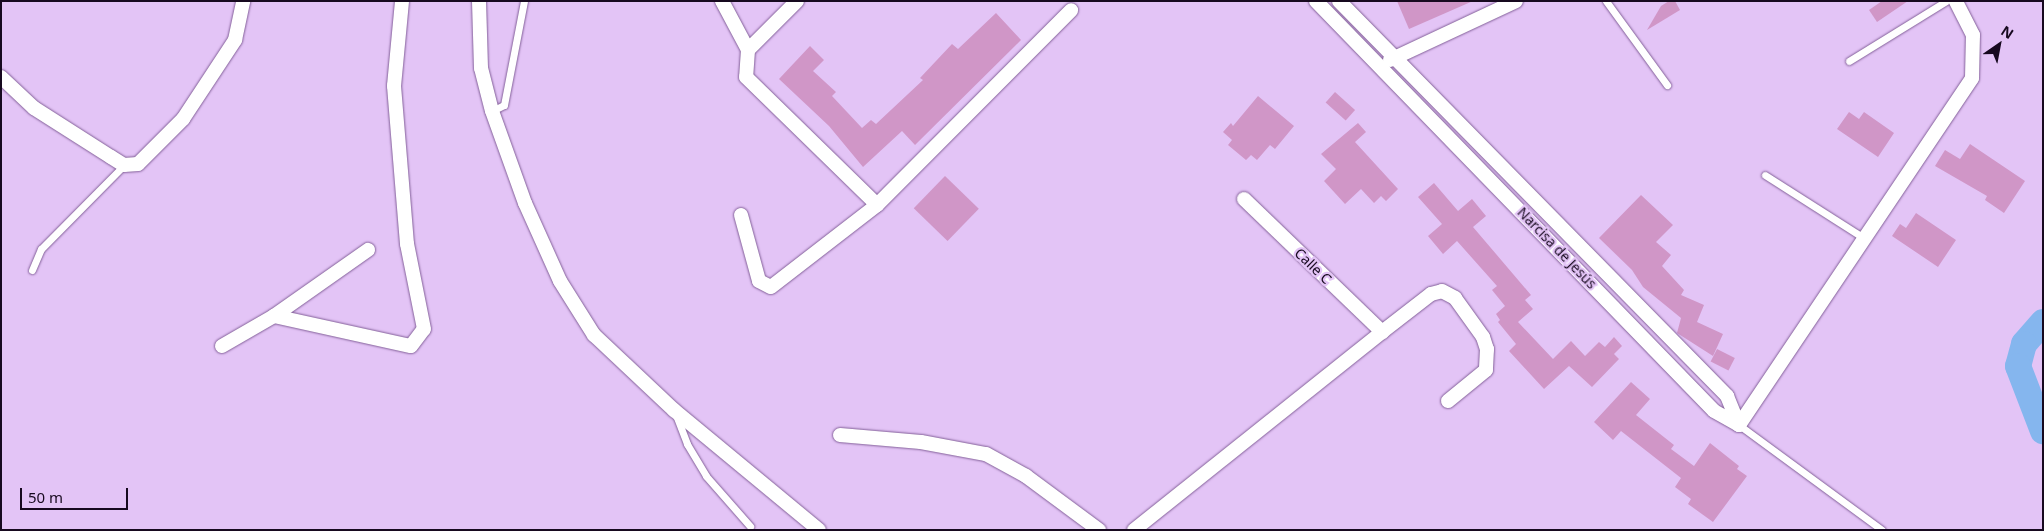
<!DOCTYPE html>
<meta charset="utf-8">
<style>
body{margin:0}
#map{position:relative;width:2044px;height:531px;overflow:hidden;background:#e3c4f6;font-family:"Noto Sans",sans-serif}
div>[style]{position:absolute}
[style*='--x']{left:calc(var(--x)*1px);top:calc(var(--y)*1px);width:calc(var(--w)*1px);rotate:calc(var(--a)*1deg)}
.river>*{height:26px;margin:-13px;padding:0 13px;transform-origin:13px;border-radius:13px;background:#85b6ee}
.building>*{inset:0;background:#d096c7;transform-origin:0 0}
.roads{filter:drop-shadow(0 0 1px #836099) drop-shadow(0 0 1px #836099)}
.service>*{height:7px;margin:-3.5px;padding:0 3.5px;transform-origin:3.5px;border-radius:3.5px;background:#fff}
.minor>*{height:14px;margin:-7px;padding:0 7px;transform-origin:7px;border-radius:7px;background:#fff}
span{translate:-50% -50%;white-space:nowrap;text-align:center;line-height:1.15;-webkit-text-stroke:4.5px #e3c4f6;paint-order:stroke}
.street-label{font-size:14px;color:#17091f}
.frame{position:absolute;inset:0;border:2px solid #17091f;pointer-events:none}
.north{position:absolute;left:1974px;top:20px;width:50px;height:50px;-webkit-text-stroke:4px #e3c4f6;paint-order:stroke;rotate:33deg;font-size:14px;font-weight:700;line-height:20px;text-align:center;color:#17091f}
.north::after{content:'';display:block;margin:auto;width:18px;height:22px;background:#17091f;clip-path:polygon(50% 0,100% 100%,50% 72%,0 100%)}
.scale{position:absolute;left:20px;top:488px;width:108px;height:22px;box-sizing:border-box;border:2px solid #17091f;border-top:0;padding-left:6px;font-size:15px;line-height:18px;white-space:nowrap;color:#17091f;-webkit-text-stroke:4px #e3c4f6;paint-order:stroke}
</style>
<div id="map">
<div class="river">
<i style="--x:2043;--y:322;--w:29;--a:131"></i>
<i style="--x:2024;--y:344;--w:23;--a:105"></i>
<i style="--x:2018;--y:366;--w:70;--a:69"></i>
</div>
<div class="building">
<i style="clip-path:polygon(1397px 1px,1473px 1px,1409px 29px)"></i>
<i style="clip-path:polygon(1669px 1px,1675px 1px,1680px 10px,1647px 30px,1661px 6px)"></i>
<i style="clip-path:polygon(1882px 1px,1908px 1px,1877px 22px,1869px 10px)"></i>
<i style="clip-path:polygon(996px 13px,1021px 40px,915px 145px,902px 131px,863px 167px,829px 126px,779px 79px,810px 46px,824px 60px,813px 71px,836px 92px,832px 96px,862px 128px,871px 120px,876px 124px,923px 80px,920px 78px,952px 44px,958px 49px)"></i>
<i style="left:1335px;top:92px;width:27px;height:14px;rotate:42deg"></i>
<i style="clip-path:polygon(1258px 96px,1294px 126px,1275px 149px,1270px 145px,1257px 160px,1251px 155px,1246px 160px,1228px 145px,1232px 140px,1223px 132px,1231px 123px,1233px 126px)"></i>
<i style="clip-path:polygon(1849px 112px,1859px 119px,1864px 112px,1894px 133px,1878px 157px,1837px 129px)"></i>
<i style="clip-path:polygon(1358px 123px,1366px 132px,1355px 142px,1398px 189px,1386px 201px,1381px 196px,1374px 203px,1361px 189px,1345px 204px,1324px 181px,1336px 169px,1321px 154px)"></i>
<i style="clip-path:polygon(1970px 144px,2025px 181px,2004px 213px,1985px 200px,1987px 196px,1935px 166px,1945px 150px,1960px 159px)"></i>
<i style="left:945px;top:176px;width:47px;height:45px;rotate:44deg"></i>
<i style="clip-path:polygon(1434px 183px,1458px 211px,1472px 199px,1486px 216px,1473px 227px,1531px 295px,1525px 300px,1533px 309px,1518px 322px,1553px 359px,1571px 341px,1585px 356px,1599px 342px,1605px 347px,1614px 337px,1622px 346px,1614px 354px,1619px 359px,1592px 387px,1569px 366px,1544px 389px,1509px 351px,1516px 344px,1498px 322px,1500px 320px,1496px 314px,1505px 306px,1492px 290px,1497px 286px,1457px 241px,1443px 254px,1428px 236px,1442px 224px,1418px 197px)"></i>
<i style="clip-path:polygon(1641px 195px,1673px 225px,1656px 242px,1671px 255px,1662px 266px,1684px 290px,1681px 295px,1704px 305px,1697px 322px,1723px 334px,1713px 356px,1677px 333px,1681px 318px,1643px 287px,1632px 270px,1599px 238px)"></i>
<i style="clip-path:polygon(1916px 213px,1956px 240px,1938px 267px,1892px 236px,1900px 224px,1906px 228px)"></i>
<i style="left:1717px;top:349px;width:20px;height:14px;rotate:27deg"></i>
<i style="clip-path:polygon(1631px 382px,1650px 399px,1636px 415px,1674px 445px,1671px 449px,1694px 466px,1710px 443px,1739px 466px,1737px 469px,1747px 476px,1713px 522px,1688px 504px,1691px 499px,1675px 487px,1681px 478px,1621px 431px,1613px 440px,1594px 422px)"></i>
</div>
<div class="roads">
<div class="service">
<i style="--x:1606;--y:1;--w:104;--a:54"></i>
<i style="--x:1849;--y:61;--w:114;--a:-31.7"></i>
<i style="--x:492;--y:111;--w:13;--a:-27"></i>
<i style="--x:504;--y:105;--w:106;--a:-79.1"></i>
<i style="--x:1765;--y:175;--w:117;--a:32.5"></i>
<i style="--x:32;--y:270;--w:23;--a:-67"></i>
<i style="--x:41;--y:249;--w:118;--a:-45.3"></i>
<i style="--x:676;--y:415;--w:31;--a:69"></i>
<i style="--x:687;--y:444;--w:37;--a:59"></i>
<i style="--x:706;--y:476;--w:67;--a:48.7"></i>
<i style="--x:1739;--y:425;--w:177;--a:36.3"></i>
</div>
<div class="minor">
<i style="--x:479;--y:1;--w:67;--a:88.3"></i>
<i style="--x:481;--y:68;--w:44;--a:75.7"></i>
<i style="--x:492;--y:111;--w:98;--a:70.3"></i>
<i style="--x:525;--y:203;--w:85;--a:65.8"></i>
<i style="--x:560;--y:281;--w:64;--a:57.8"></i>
<i style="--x:594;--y:335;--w:110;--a:43.2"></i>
<i style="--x:674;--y:410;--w:188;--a:39.6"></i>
<i style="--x:722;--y:1;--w:55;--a:62"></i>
<i style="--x:797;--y:1;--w:69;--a:135"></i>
<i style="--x:748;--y:50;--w:27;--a:94"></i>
<i style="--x:746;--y:77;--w:183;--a:44.3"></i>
<i style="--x:877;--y:205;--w:275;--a:-45.1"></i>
<i style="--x:1316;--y:1;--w:571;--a:45.85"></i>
<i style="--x:1714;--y:411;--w:29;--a:29"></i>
<i style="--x:1339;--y:1;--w:554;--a:45.51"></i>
<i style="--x:1727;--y:396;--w:31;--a:68"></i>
<i style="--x:1390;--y:60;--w:139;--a:-25.1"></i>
<i style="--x:1;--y:77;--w:45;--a:43.2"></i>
<i style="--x:34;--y:108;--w:91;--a:32.5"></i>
<i style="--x:111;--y:157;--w:15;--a:32"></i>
<i style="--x:124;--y:165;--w:14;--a:-4"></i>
<i style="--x:138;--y:164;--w:64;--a:-45"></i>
<i style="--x:183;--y:119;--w:95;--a:-56.6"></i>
<i style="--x:235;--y:40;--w:40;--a:-78"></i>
<i style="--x:1244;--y:199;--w:192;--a:43.9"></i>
<i style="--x:741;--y:215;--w:68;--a:74.7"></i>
<i style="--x:759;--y:281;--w:13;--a:27"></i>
<i style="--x:771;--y:287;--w:134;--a:-37.7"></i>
<i style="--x:274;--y:316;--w:140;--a:12.4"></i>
<i style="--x:411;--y:346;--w:21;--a:-53"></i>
<i style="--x:424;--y:329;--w:87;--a:-101.3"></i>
<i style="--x:407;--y:244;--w:159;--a:-94.7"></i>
<i style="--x:394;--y:86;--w:85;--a:-84.6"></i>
<i style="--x:222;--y:346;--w:60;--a:-30"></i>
<i style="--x:274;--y:316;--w:115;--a:-35.1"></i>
<i style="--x:1739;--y:425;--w:418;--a:-56.1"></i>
<i style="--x:1972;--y:78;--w:43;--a:-88.7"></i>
<i style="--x:1973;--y:35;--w:38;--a:-117"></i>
<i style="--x:840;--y:435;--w:81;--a:4.9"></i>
<i style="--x:921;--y:442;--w:66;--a:10.5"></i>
<i style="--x:986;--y:454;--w:46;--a:28.8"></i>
<i style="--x:1026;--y:476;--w:91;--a:36.5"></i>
<i style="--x:1134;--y:530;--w:317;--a:-38.6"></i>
<i style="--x:1382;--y:332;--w:62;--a:-37.8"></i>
<i style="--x:1431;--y:294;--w:11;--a:-15"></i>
<i style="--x:1442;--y:291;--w:15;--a:28"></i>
<i style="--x:1455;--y:298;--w:48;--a:54.3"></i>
<i style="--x:1483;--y:337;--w:13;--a:72"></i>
<i style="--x:1487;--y:349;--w:21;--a:93"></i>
<i style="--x:1486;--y:370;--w:49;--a:140.8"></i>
</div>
</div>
<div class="street-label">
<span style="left:1557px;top:248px;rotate:46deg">Narcisa de Jesús</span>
<span style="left:1313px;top:266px;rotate:44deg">Calle C</span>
</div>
<div class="frame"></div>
<div class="north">N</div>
<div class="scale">50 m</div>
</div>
